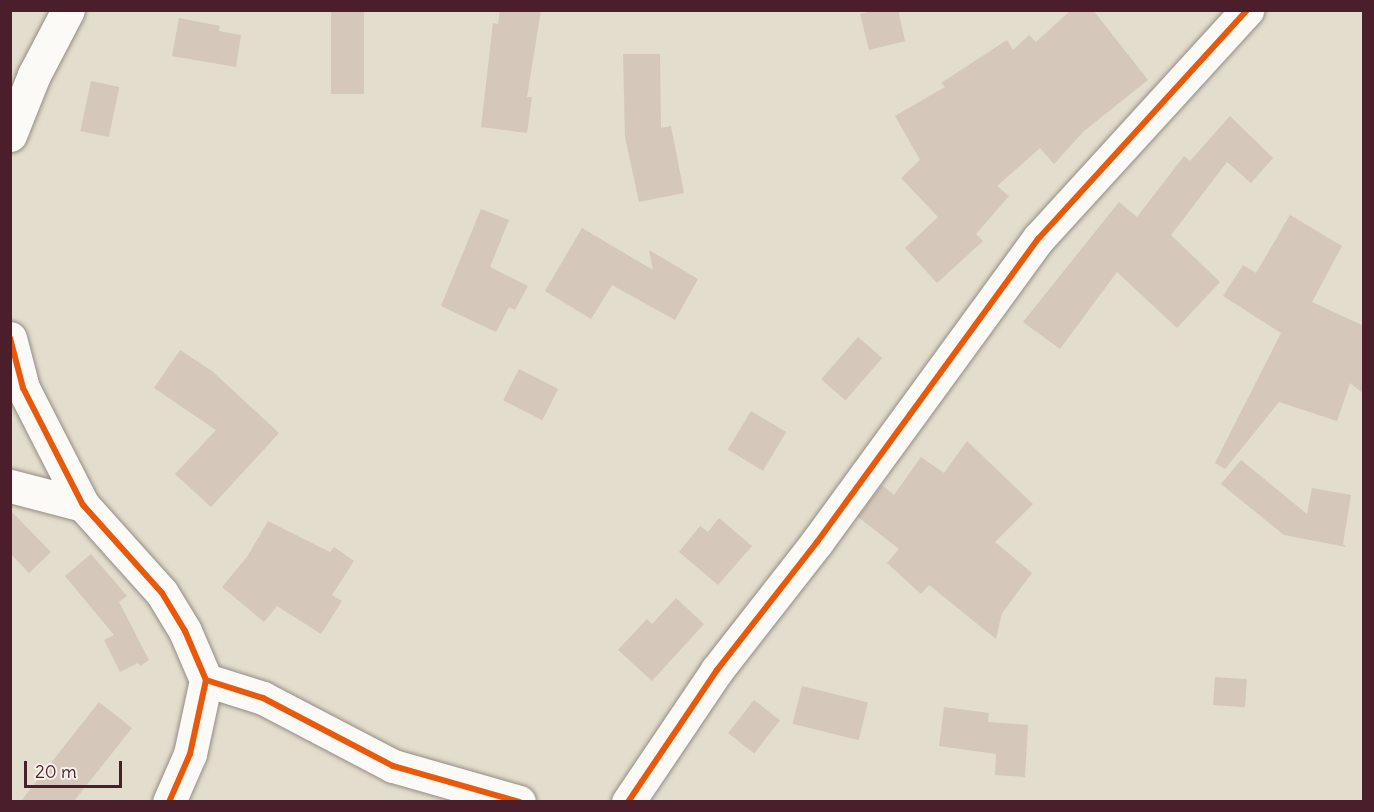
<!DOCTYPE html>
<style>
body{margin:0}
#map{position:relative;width:1374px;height:812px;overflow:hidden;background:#e2ddcc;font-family:Delius,sans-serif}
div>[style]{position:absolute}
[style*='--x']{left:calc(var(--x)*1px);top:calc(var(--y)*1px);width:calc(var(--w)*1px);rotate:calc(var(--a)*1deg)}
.building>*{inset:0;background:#d5c7ba;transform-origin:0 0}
.roads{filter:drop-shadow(0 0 2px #958b84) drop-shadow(0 0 2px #958b84)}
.minor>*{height:33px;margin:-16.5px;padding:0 16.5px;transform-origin:16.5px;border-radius:16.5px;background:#fbfaf7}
.cycleway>*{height:6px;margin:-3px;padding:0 3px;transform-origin:3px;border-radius:3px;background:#e8590c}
span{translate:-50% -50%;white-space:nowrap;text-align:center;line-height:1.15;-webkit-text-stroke:4.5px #f7f3e8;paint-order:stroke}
.frame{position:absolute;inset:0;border:12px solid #4a1f2b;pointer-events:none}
.scale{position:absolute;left:24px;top:761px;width:98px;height:27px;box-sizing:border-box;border:3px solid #4a1f2b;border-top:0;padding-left:8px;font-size:18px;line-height:21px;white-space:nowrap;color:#4a1f2b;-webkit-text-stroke:4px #f7f3e8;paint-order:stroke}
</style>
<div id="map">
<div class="building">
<i style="left:331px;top:10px;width:33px;height:84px"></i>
<i style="clip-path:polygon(500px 10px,541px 10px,527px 97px,532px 97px,527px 133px,481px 127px,493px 23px,498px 24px)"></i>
<i style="clip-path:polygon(876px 10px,898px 10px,905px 41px,869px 50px,860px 14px)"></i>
<i style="clip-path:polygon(1071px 10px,1093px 10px,1148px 80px,1084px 131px,1054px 164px,1040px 148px,997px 186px,1009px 196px,976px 234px,983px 241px,937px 283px,905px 248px,938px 217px,901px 178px,920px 160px,895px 116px,945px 87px,941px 83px,1007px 40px,1013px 50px,1029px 35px,1036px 42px)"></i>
<i style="clip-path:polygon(179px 18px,220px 26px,219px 31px,241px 35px,236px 67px,172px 56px)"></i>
<i style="clip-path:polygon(623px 54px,660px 54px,661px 128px,671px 126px,684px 193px,639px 202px,625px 137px)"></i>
<i style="left:91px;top:81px;width:29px;height:51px;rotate:12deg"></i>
<i style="clip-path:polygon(1230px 116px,1273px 158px,1251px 183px,1227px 162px,1171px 235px,1220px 282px,1177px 328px,1117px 272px,1060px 349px,1023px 322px,1119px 202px,1137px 217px,1184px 156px,1190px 161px)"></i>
<i style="clip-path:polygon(481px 209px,509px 220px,490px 267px,528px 286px,515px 310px,509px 307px,496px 332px,441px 306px)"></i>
<i style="clip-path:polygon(1290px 215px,1342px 246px,1312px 302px,1364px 326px,1364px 394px,1350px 383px,1337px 421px,1279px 402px,1225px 469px,1215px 463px,1281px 333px,1223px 296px,1243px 265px,1256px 273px)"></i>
<i style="clip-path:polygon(582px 228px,653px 270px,649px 250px,698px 279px,675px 320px,612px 285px,591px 319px,545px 291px)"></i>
<i style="left:858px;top:337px;width:32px;height:56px;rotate:41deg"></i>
<i style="clip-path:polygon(180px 350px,212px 371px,279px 433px,211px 507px,175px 474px,216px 430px,154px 388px)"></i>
<i style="left:519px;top:369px;width:44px;height:35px;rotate:27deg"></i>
<i style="left:751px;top:411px;width:41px;height:45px;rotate:31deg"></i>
<i style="clip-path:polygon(967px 441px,1033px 504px,995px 542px,1032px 573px,1002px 613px,996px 639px,929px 585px,921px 594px,887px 563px,899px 549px,858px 517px,882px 485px,894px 495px,921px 457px,944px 473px)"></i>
<i style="clip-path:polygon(1241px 460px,1307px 514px,1312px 488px,1351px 495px,1343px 544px,1346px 547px,1284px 535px,1221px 484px)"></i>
<i style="clip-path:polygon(10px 510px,51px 552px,29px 573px,10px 553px)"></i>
<i style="clip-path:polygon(719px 518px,752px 546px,718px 585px,679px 552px,700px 526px,708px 532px)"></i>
<i style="clip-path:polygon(268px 521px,330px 552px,334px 547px,354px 561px,332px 595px,342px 601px,321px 634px,277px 606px,264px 622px,222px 587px,247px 557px)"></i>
<i style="clip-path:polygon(91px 554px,127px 596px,119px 602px,149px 660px,140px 666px,138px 663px,120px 672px,104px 640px,114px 635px,65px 576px)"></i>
<i style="clip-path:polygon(676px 598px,704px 624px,652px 681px,618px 650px,647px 619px,652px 624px)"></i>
<i style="left:1215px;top:677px;width:32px;height:28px;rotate:4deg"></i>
<i style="left:802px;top:686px;width:68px;height:39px;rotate:14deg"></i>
<i style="left:754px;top:700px;width:33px;height:42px;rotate:38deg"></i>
<i style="clip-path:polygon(99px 702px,132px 728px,74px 801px,21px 801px)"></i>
<i style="clip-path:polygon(944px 707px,989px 713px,988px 722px,1028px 725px,1025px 777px,995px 775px,996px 754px,939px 746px)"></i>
</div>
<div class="roads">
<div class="minor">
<i style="--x:10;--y:135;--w:65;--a:-68.2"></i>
<i style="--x:34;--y:75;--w:73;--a:-62.4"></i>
<i style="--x:10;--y:338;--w:52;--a:75.4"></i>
<i style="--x:23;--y:388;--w:131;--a:62.9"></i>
<i style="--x:83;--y:505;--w:118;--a:48.1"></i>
<i style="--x:162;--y:593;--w:44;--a:58.8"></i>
<i style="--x:185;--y:631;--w:53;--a:66.8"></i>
<i style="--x:206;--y:680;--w:76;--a:102.2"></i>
<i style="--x:190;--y:754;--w:52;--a:113.6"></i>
<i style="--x:10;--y:486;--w:75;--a:14.6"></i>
<i style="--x:206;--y:680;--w:60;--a:17.5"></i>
<i style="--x:263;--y:698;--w:147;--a:27.6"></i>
<i style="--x:393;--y:766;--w:131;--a:15.9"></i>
<i style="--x:628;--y:802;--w:159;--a:-56"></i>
<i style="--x:717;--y:670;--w:162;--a:-52"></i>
<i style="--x:817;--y:542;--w:376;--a:-53.9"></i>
<i style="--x:1039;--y:238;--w:309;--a:-47.6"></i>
</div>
</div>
<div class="cycleway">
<i style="--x:10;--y:338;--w:52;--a:75.4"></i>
<i style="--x:23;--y:388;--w:131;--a:62.9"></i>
<i style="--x:83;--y:505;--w:118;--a:48.1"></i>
<i style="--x:162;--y:593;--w:44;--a:58.8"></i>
<i style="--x:185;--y:631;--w:53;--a:66.8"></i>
<i style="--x:206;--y:680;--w:76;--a:102.2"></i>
<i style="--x:190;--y:754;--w:52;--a:113.6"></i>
<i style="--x:206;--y:680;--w:60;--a:17.5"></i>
<i style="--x:263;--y:698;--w:147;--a:27.6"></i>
<i style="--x:393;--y:766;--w:131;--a:15.9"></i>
<i style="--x:628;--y:802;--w:159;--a:-56"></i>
<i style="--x:717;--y:670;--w:162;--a:-52"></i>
<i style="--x:817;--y:542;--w:376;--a:-53.9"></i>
<i style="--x:1039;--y:238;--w:309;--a:-47.6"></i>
</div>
<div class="frame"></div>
<div class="scale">20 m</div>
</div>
